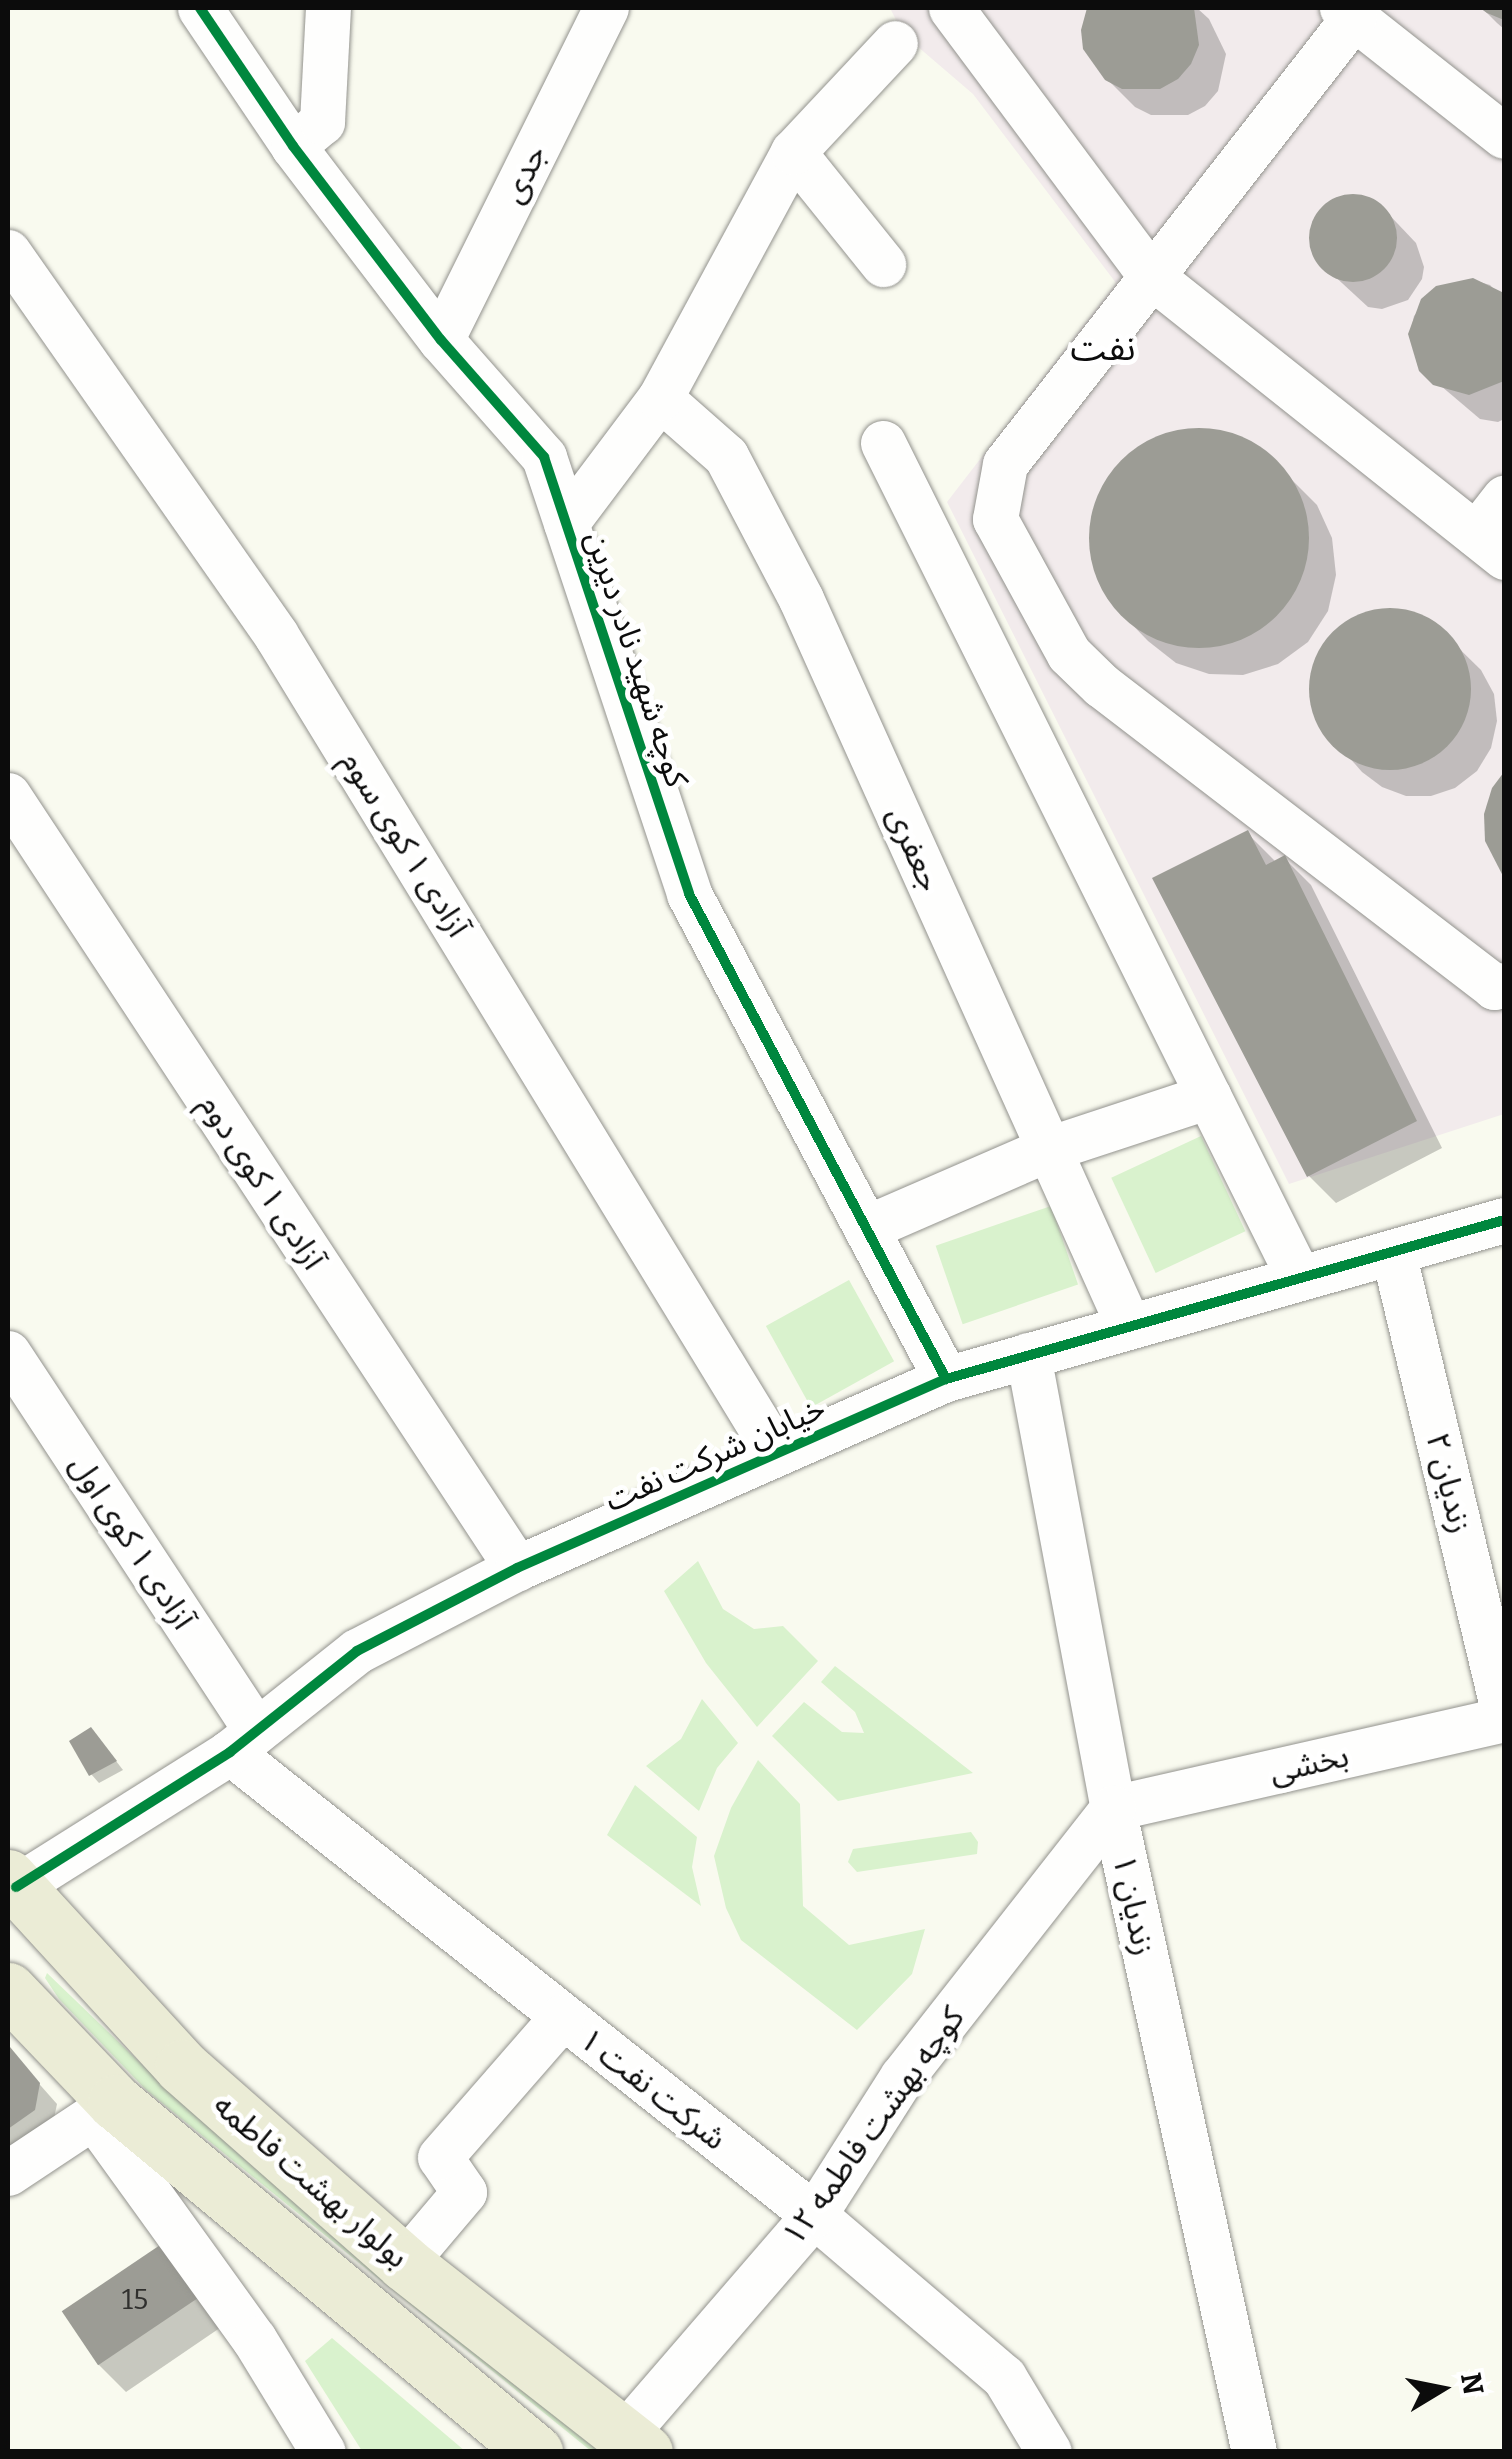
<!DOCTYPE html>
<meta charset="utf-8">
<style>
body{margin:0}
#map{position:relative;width:1512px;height:2459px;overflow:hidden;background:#f9faef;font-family:Bitter,"Noto Sans Arabic",serif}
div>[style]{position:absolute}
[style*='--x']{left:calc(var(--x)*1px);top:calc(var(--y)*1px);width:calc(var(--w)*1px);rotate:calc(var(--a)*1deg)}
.industrial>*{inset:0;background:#f2ebec}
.green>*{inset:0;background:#d9f2cd;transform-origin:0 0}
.shadow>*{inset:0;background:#0003}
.building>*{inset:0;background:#9c9c95;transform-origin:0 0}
.round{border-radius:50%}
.roads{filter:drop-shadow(0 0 2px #93938e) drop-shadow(0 0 2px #93938e)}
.minor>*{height:45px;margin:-22.5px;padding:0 22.5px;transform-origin:22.5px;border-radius:22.5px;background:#fefefd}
.major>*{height:55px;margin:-27.5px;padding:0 27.5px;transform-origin:27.5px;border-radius:27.5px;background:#ebecd6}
.cycleway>*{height:10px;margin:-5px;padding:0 5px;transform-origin:5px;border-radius:5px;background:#00873e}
span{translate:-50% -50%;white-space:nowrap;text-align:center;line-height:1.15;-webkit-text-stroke:10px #fff;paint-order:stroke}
.number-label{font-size:28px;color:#30302e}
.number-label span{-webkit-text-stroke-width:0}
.street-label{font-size:32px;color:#0c0c0c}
.neighbourhood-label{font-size:35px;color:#0c0c0c}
.frame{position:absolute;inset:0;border:10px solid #0c0c0c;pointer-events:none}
.north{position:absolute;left:1392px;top:2339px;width:100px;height:100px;-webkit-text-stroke:8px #fff;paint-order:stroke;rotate:80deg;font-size:28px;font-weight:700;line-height:40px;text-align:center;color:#0c0c0c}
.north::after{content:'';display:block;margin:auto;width:35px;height:45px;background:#0c0c0c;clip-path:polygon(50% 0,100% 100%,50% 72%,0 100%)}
</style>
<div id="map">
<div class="industrial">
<i style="clip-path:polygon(890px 8px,1504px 8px,1504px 1114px,1289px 1184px,947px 502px,1116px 283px,973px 94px,903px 34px)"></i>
</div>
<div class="green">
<i style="left:1201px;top:1136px;width:105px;height:99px;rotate:65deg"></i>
<i style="left:1051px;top:1206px;width:83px;height:122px;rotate:71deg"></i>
<i style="left:849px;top:1280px;width:93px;height:95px;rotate:61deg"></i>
<i style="clip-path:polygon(698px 1561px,723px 1609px,754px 1629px,783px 1626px,818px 1661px,757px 1727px,706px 1663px,664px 1591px)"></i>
<i style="clip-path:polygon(835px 1666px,973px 1773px,838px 1801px,772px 1736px,804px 1702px,842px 1732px,864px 1733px,855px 1712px,821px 1682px)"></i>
<i style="clip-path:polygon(702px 1699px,738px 1743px,717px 1768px,699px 1811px,646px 1766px,681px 1739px)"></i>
<i style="clip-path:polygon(758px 1760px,800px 1804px,803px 1906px,849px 1945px,925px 1929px,912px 1974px,857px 2030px,741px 1940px,726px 1908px,714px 1856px,731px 1808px)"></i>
<i style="clip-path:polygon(635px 1785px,697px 1837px,692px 1867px,701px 1906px,607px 1835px)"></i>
<i style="clip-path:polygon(971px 1832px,978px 1842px,977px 1854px,857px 1872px,848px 1862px,853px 1849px)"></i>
<i style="clip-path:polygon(47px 1973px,154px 2076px,624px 2451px,591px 2451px,146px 2090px,59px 1999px,45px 1978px)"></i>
<i style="clip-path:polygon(332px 2338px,465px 2451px,362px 2451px,305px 2361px)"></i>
</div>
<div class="shadow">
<i style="clip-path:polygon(1090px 8px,1197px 8px,1209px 19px,1226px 54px,1218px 91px,1205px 106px,1188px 115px,1151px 115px,1135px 107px,1107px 79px)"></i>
<i style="clip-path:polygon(1482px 8px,1504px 8px,1504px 29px,1497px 23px)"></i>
<i style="clip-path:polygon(1352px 196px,1379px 204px,1416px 243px,1424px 267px,1422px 279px,1408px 300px,1382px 309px,1368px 307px,1317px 260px,1311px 232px,1325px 206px)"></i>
<i style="clip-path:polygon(1473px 280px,1490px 285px,1504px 300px,1504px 419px,1498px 422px,1480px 419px,1421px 369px,1410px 334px,1414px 316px,1438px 288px)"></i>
<i style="clip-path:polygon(1192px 430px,1229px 434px,1262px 450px,1317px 505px,1332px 538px,1336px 575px,1328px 611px,1308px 642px,1278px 664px,1243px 675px,1209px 674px,1176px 663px,1148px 641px,1120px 612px,1100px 583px,1092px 549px,1094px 514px,1106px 482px,1129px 456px,1158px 438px)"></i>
<i style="clip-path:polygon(1384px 610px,1409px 612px,1432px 622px,1481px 670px,1494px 694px,1497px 721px,1491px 748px,1477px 771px,1455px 788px,1431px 796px,1406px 796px,1382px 787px,1362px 772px,1319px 723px,1312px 698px,1313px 673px,1322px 649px,1338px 630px,1360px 616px)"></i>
<i style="clip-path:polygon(1247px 833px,1276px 862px,1284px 858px,1311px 885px,1442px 1148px,1336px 1203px,1309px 1176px)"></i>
<i style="clip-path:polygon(99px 1739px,123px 1770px,99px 1783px,91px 1774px)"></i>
<i style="clip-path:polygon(10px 2051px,57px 2104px,52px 2128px,8px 2159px)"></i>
<i style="clip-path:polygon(172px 2240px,233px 2319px,126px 2392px,99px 2365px,65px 2311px)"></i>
</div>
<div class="building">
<i style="clip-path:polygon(1087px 8px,1194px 8px,1199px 45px,1191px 64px,1178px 79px,1160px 89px,1122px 89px,1105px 80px,1083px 49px,1081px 30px)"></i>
<i style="clip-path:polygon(1480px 8px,1504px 8px,1504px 20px,1487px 13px)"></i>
<i class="round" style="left:1309px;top:194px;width:88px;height:88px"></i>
<i style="clip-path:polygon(1473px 278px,1504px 293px,1504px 381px,1469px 395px,1433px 385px,1419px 371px,1408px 334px,1421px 299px,1436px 286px)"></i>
<i class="round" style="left:1089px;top:428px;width:220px;height:220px"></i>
<i class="round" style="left:1309px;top:608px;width:162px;height:162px"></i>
<i style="clip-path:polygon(1504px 772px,1504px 878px,1485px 841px,1484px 814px,1492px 788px)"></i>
<i style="clip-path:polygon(1248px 830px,1266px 865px,1285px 855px,1417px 1121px,1307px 1177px,1152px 878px)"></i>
<i style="clip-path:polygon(91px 1727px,117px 1761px,89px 1776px,69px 1741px)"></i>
<i style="clip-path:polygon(10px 2047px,40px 2083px,35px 2110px,8px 2129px)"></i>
<i style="left:172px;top:2237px;width:65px;height:133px;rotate:56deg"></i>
</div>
<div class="roads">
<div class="minor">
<i style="--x:200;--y:8;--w:166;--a:56"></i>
<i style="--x:293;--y:146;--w:244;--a:52.7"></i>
<i style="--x:441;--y:340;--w:156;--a:48.6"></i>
<i style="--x:544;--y:457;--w:460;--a:71.6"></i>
<i style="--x:689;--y:894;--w:549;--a:62.08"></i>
<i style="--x:951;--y:8;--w:334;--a:53.3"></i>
<i style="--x:1151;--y:276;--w:451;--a:38.5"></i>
<i style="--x:1342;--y:8;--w:206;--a:38.3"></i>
<i style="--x:1354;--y:17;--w:567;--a:127.98"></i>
<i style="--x:1005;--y:464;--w:56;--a:100.3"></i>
<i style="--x:995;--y:519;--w:154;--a:61.3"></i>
<i style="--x:1069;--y:654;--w:45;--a:44.1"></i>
<i style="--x:1101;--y:685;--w:496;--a:37.5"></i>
<i style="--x:1494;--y:987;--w:10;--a:-11"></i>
<i style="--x:293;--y:146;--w:38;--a:-40"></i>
<i style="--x:322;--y:122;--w:114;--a:-87"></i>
<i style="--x:793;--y:152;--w:144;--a:51.2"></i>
<i style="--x:8;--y:252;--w:467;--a:55"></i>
<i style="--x:276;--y:635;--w:959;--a:58.56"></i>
<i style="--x:441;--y:340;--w:371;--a:-63.6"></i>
<i style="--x:660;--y:398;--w:88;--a:41.3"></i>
<i style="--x:726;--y:456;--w:161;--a:62.3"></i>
<i style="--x:801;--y:599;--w:798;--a:65.75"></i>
<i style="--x:883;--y:443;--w:933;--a:63.52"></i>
<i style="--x:566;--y:523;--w:156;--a:-53.1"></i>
<i style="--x:660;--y:398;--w:280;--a:-61.6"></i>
<i style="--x:793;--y:152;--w:149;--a:-46.9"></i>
<i style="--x:1476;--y:534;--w:46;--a:-52.1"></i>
<i style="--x:8;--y:795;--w:926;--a:56.64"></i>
<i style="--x:866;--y:1228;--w:198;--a:-23.5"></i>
<i style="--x:1048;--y:1149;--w:169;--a:-18.2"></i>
<i style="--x:1393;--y:1252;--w:475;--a:76.5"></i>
<i style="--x:8;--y:1353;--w:452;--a:56.7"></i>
<i style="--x:1028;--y:1355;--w:461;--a:79.4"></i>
<i style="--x:1113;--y:1808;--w:659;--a:77.65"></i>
<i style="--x:230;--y:1752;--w:745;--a:38.41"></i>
<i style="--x:814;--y:2215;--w:250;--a:40.5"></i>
<i style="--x:1004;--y:2377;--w:87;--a:59"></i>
<i style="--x:1113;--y:1808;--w:401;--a:-12.8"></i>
<i style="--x:16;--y:1887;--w:253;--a:-32.2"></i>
<i style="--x:230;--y:1752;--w:162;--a:-38.5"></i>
<i style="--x:357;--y:1651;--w:180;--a:-27.4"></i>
<i style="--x:517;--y:1568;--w:469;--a:-23.8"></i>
<i style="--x:946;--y:1379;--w:580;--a:-15.9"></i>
<i style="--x:93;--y:2116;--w:275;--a:54.2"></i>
<i style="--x:254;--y:2339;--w:132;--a:58.6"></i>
<i style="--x:8;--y:2173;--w:128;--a:-33.6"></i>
<i style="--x:404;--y:2263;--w:93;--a:-49.8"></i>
<i style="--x:464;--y:2192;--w:42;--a:-124.4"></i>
<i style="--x:440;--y:2157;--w:186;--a:-48.9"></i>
<i style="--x:623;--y:2436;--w:292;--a:-49.2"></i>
<i style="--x:814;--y:2215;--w:164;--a:-57.5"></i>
<i style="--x:902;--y:2077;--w:342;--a:-51.9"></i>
</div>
<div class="major">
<i style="--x:8;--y:1877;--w:258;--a:47.5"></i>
<i style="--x:182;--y:2067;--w:296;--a:41.4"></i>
<i style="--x:404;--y:2263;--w:306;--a:38.1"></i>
<i style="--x:8;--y:1990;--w:155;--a:46.3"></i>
<i style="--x:115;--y:2102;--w:547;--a:39.81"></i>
</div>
</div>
<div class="cycleway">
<i style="--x:200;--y:8;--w:166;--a:56"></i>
<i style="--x:293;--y:146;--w:244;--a:52.7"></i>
<i style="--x:441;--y:340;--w:156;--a:48.6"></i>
<i style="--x:544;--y:457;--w:460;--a:71.6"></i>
<i style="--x:689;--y:894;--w:549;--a:62.08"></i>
<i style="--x:16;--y:1887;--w:253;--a:-32.2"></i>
<i style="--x:230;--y:1752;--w:162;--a:-38.5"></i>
<i style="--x:357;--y:1651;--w:180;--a:-27.4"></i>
<i style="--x:517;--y:1568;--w:469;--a:-23.8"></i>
<i style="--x:946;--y:1379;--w:580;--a:-15.9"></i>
</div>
<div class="number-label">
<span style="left:135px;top:2300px">15</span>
</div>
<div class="street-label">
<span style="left:524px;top:174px;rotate:-64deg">جدی</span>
<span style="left:637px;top:659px;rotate:72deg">کوچه شهید نادر دیرین</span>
<span style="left:405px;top:844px;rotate:58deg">آزادی ۱ کوی سوم</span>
<span style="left:914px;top:849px;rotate:66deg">جعفری</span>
<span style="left:262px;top:1182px;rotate:57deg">آزادی ۱ کوی دوم</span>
<span style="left:715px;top:1454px;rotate:-24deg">خیابان شرکت نفت</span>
<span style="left:1449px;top:1483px;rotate:76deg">زندیان ۲</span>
<span style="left:132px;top:1542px;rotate:57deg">آزادی ۱ کوی اول</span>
<span style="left:1309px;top:1764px;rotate:-13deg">بخشی</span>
<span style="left:1134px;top:1905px;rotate:78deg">زندیان ۱</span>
<span style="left:653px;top:2089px;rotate:38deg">شرکت نفت ۱</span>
<span style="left:873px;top:2126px;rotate:-54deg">کوچه بهشت فاطمه ۱۲</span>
<span style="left:311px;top:2181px;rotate:41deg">بولوار بهشت فاطمه</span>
</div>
<div class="neighbourhood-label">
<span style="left:1103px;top:348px">نفت</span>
</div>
<div class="frame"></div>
<div class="north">N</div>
</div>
